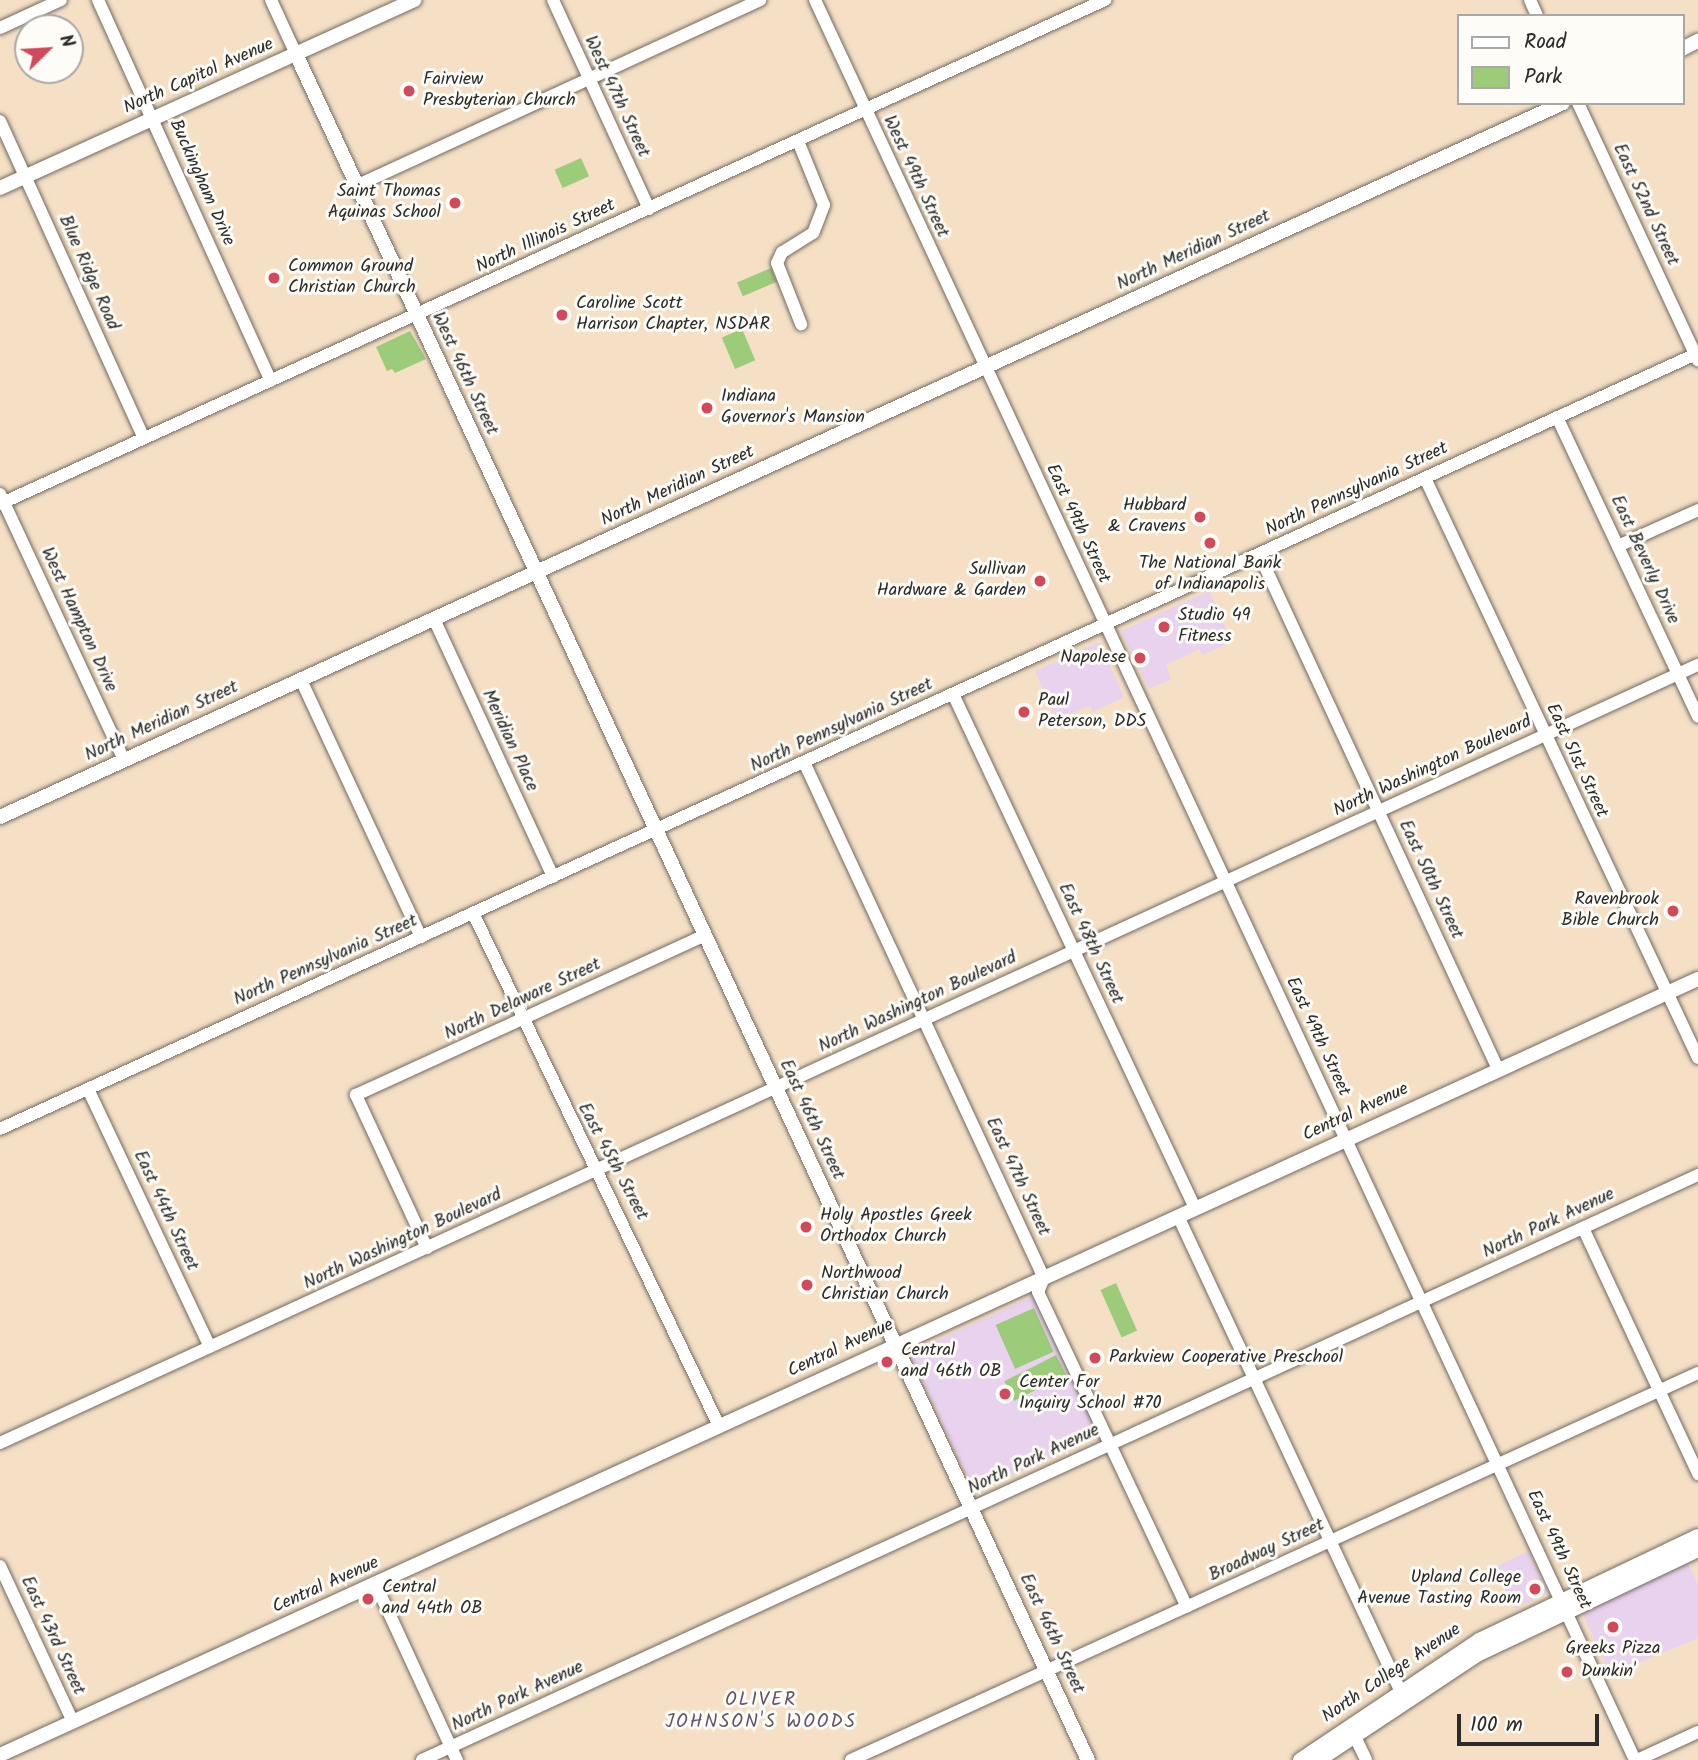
<!DOCTYPE html>
<style>
body{margin:0}
#map{position:relative;width:1698px;height:1760px;overflow:hidden;background:#f5e0c6;font-family:Kalam,sans-serif}
div>[style]{position:absolute}
[style*='--x']{left:calc(var(--x)*1px);top:calc(var(--y)*1px);width:calc(var(--w)*1px);rotate:calc(var(--a)*1deg)}
.built>*{inset:0;background:#e9d2ed;transform-origin:0 0}
.green>*{inset:0;background:#9ccb7a;transform-origin:0 0}
.roads{filter:drop-shadow(0 0 2px #726a61) drop-shadow(0 0 2px #726a61)}
.minor>*{height:12px;margin:-6px;padding:0 6px;transform-origin:6px;border-radius:6px;background:#fff}
.major>*{height:14px;margin:-7px;padding:0 7px;transform-origin:7px;border-radius:7px;background:#fff}
.dots>*{width:19px;height:19px;translate:-50% -50%;box-sizing:border-box;border:4px solid #fdfcf7;border-radius:50%}
span{translate:-50% -50%;white-space:nowrap;text-align:center;line-height:1.15;-webkit-text-stroke:6px #fdfcf7;paint-order:stroke}
.street-label{font-size:18px;color:#2b2b2b}
.poi-label{font-size:18px;color:#2b2b2b}
.left{translate:0 -50%;text-align:left}
.right{translate:-100% -50%;text-align:right}
.neighbourhood-label{font-size:19px;color:#645469;letter-spacing:2px}
.legend{position:absolute;left:1457px;top:14px;width:228px;height:91px;box-sizing:border-box;background:#fdfcf7;border:2px solid #a9a8a5;margin:0;padding:9px 12px;list-style:none;font-size:21px;color:#2b2b2b}
.legend li{display:flex;align-items:center;gap:14px;height:35px}
.legend b{width:35px;border:2px solid #a9a8a5}
.north{position:absolute;left:14px;top:14px;width:70px;height:70px;box-sizing:border-box;background:#fdfcf7;border:2px solid #a9a8a5;border-radius:50%;rotate:66deg;font-size:19px;font-weight:700;line-height:28px;text-align:center;color:#2b2b2b}
.north::after{content:'';display:block;margin:auto;width:24px;height:32px;background:#d1495b;clip-path:polygon(50% 0,100% 100%,50% 72%,0 100%)}
.scale{position:absolute;left:1457px;top:1714px;width:142px;height:32px;box-sizing:border-box;border:4px solid #2b2b2b;border-top:0;padding-left:9px;font-size:21px;line-height:24px;white-space:nowrap;color:#2b2b2b;-webkit-text-stroke:5px #fdfcf7;paint-order:stroke}
</style>
<div id="map">
<div class="built">
<i style="clip-path:polygon(1209px 591px,1232px 641px,1203px 655px,1199px 649px,1166px 665px,1171px 679px,1149px 689px,1121px 631px)"></i>
<i style="clip-path:polygon(1099px 642px,1124px 697px,1093px 712px,1090px 706px,1056px 720px,1035px 671px)"></i>
<i style="left:1035px;top:1295px;width:154px;height:138px;rotate:65deg"></i>
<i style="left:1528px;top:1551px;width:46px;height:37px;rotate:64deg"></i>
<i style="clip-path:polygon(1687px 1561px,1698px 1584px,1698px 1638px,1610px 1675px,1583px 1614px)"></i>
</div>
<div class="green">
<i style="left:581px;top:158px;width:20px;height:29px;rotate:66deg"></i>
<i style="left:771px;top:268px;width:15px;height:37px;rotate:67deg"></i>
<i style="left:742px;top:329px;width:34px;height:22px;rotate:67deg"></i>
<i style="clip-path:polygon(410px 331px,426px 359px,395px 373px,392px 369px,387px 371px,376px 347px)"></i>
<i style="left:1116px;top:1283px;width:52px;height:17px;rotate:66deg"></i>
<i style="left:1034px;top:1308px;width:48px;height:42px;rotate:66deg"></i>
<i style="left:1056px;top:1355px;width:22px;height:58px;rotate:63deg"></i>
</div>
<div class="roads">
<div class="minor">
<i style="--x:98;--y:0;--w:418;--a:65.6"></i>
<i style="--x:271;--y:0;--w:60;--a:65.2"></i>
<i style="--x:553;--y:0;--w:230;--a:65.3"></i>
<i style="--x:815;--y:0;--w:1942;--a:65.02"></i>
<i style="--x:1530;--y:0;--w:17;--a:66"></i>
<i style="--x:0;--y:28;--w:67;--a:-24.7"></i>
<i style="--x:1578;--y:103;--w:284;--a:65"></i>
<i style="--x:0;--y:121;--w:348;--a:65.6"></i>
<i style="--x:798;--y:141;--w:69;--a:67.9"></i>
<i style="--x:824;--y:205;--w:30;--a:111"></i>
<i style="--x:813;--y:233;--w:36;--a:148"></i>
<i style="--x:782;--y:252;--w:12;--a:114"></i>
<i style="--x:777;--y:263;--w:66;--a:68.5"></i>
<i style="--x:356;--y:186;--w:445;--a:-24.7"></i>
<i style="--x:1557;--y:417;--w:331;--a:64.8"></i>
<i style="--x:1425;--y:478;--w:641;--a:64.79"></i>
<i style="--x:0;--y:494;--w:293;--a:65"></i>
<i style="--x:0;--y:504;--w:1215;--a:-24.52"></i>
<i style="--x:1618;--y:546;--w:88;--a:-24.2"></i>
<i style="--x:1259;--y:554;--w:568;--a:65.11"></i>
<i style="--x:434;--y:619;--w:284;--a:65.2"></i>
<i style="--x:301;--y:680;--w:284;--a:65"></i>
<i style="--x:953;--y:694;--w:568;--a:64.79"></i>
<i style="--x:804;--y:762;--w:569;--a:65.06"></i>
<i style="--x:1044;--y:1278;--w:15;--a:113"></i>
<i style="--x:1038;--y:1292;--w:348;--a:64.7"></i>
<i style="--x:473;--y:913;--w:569;--a:64.38"></i>
<i style="--x:88;--y:1089;--w:285;--a:64.7"></i>
<i style="--x:0;--y:1129;--w:1867;--a:-24.56"></i>
<i style="--x:1178;--y:1216;--w:523;--a:64.9"></i>
<i style="--x:1583;--y:1228;--w:272;--a:64.9"></i>
<i style="--x:427;--y:1248;--w:169;--a:-114.9"></i>
<i style="--x:356;--y:1095;--w:383;--a:-24.6"></i>
<i style="--x:0;--y:1443;--w:1868;--a:-24.62"></i>
<i style="--x:0;--y:1566;--w:172;--a:64.9"></i>
<i style="--x:376;--y:1585;--w:193;--a:65.2"></i>
<i style="--x:1355;--y:1737;--w:25;--a:64"></i>
<i style="--x:422;--y:1760;--w:1404;--a:-24.63"></i>
<i style="--x:851;--y:1760;--w:931;--a:-24.56"></i>
<i style="--x:1637;--y:1760;--w:67;--a:-24.7"></i>
</div>
<div class="major">
<i style="--x:1682;--y:49;--w:18;--a:-27"></i>
<i style="--x:296;--y:54;--w:1881;--a:65.1"></i>
<i style="--x:0;--y:188;--w:455;--a:-24.4"></i>
<i style="--x:0;--y:817;--w:1718;--a:-24.55"></i>
<i style="--x:0;--y:1755;--w:1867;--a:-24.56"></i>
<i style="--x:1300;--y:1760;--w:216;--a:-33.8"></i>
<i style="--x:1479;--y:1640;--w:242;--a:-25.4"></i>
<i style="--x:1319;--y:1760;--w:190;--a:-33.6"></i>
<i style="--x:1477;--y:1655;--w:245;--a:-25.4"></i>
</div>
</div>
<div class="dots">
<i style="left:409px;top:91px;background:#d1495b"></i>
<i style="left:455px;top:203px;background:#d1495b"></i>
<i style="left:274px;top:278px;background:#d1495b"></i>
<i style="left:562px;top:315px;background:#d1495b"></i>
<i style="left:707px;top:408px;background:#d1495b"></i>
<i style="left:1200px;top:517px;background:#d1495b"></i>
<i style="left:1210px;top:543px;background:#d1495b"></i>
<i style="left:1040px;top:581px;background:#d1495b"></i>
<i style="left:1164px;top:627px;background:#d1495b"></i>
<i style="left:1140px;top:658px;background:#d1495b"></i>
<i style="left:1024px;top:712px;background:#d1495b"></i>
<i style="left:1673px;top:911px;background:#d1495b"></i>
<i style="left:806px;top:1227px;background:#d1495b"></i>
<i style="left:807px;top:1285px;background:#d1495b"></i>
<i style="left:1095px;top:1358px;background:#d1495b"></i>
<i style="left:887px;top:1362px;background:#d1495b"></i>
<i style="left:1005px;top:1394px;background:#d1495b"></i>
<i style="left:1535px;top:1589px;background:#d1495b"></i>
<i style="left:368px;top:1599px;background:#d1495b"></i>
<i style="left:1613px;top:1627px;background:#d1495b"></i>
<i style="left:1567px;top:1672px;background:#d1495b"></i>
</div>
<div class="street-label">
<span style="left:199px;top:77px;rotate:-24deg">North Capitol Avenue</span>
<span style="left:616px;top:97px;rotate:65deg">West 47th Street</span>
<span style="left:915px;top:177px;rotate:65deg">West 49th Street</span>
<span style="left:201px;top:183px;rotate:66deg">Buckingham Drive</span>
<span style="left:1645px;top:205px;rotate:65deg">East 52nd Street</span>
<span style="left:546px;top:237px;rotate:-25deg">North Illinois Street</span>
<span style="left:1194px;top:251px;rotate:-25deg">North Meridian Street</span>
<span style="left:88px;top:273px;rotate:66deg">Blue Ridge Road</span>
<span style="left:464px;top:374px;rotate:65deg">West 46th Street</span>
<span style="left:678px;top:487px;rotate:-25deg">North Meridian Street</span>
<span style="left:1357px;top:490px;rotate:-25deg">North Pennsylvania Street</span>
<span style="left:1077px;top:524px;rotate:65deg">East 49th Street</span>
<span style="left:1644px;top:560px;rotate:65deg">East Beverly Drive</span>
<span style="left:78px;top:620px;rotate:65deg">West Hampton Drive</span>
<span style="left:162px;top:722px;rotate:-25deg">North Meridian Street</span>
<span style="left:842px;top:726px;rotate:-25deg">North Pennsylvania Street</span>
<span style="left:509px;top:741px;rotate:65deg">Meridian Place</span>
<span style="left:1576px;top:761px;rotate:65deg">East 51st Street</span>
<span style="left:1433px;top:767px;rotate:-25deg">North Washington Boulevard</span>
<span style="left:1430px;top:880px;rotate:65deg">East 50th Street</span>
<span style="left:1090px;top:944px;rotate:65deg">East 48th Street</span>
<span style="left:326px;top:961px;rotate:-24deg">North Pennsylvania Street</span>
<span style="left:523px;top:1000px;rotate:-25deg">North Delaware Street</span>
<span style="left:918px;top:1003px;rotate:-25deg">North Washington Boulevard</span>
<span style="left:1317px;top:1037px;rotate:65deg">East 49th Street</span>
<span style="left:1356px;top:1113px;rotate:-25deg">Central Avenue</span>
<span style="left:811px;top:1120px;rotate:65deg">East 46th Street</span>
<span style="left:612px;top:1162px;rotate:62deg">East 45th Street</span>
<span style="left:1017px;top:1177px;rotate:65deg">East 47th Street</span>
<span style="left:165px;top:1211px;rotate:65deg">East 44th Street</span>
<span style="left:1549px;top:1224px;rotate:-25deg">North Park Avenue</span>
<span style="left:403px;top:1240px;rotate:-25deg">North Washington Boulevard</span>
<span style="left:841px;top:1349px;rotate:-25deg">Central Avenue</span>
<span style="left:1034px;top:1460px;rotate:-25deg">North Park Avenue</span>
<span style="left:1558px;top:1550px;rotate:65deg">East 49th Street</span>
<span style="left:1267px;top:1551px;rotate:-25deg">Broadway Street</span>
<span style="left:326px;top:1586px;rotate:-24deg">Central Avenue</span>
<span style="left:1051px;top:1634px;rotate:65deg">East 46th Street</span>
<span style="left:52px;top:1636px;rotate:65deg">East 43rd Street</span>
<span style="left:1392px;top:1674px;rotate:-34deg">North College Avenue</span>
<span style="left:518px;top:1697px;rotate:-25deg">North Park Avenue</span>
</div>
<div class="poi-label">
<span class="left" style="left:423px;top:91px">Fairview<br>Presbyterian Church</span>
<span class="right" style="left:441px;top:203px">Saint Thomas<br>Aquinas School</span>
<span class="left" style="left:288px;top:278px">Common Ground<br>Christian Church</span>
<span class="left" style="left:576px;top:315px">Caroline Scott<br>Harrison Chapter, NSDAR</span>
<span class="left" style="left:721px;top:408px">Indiana<br>Governor's Mansion</span>
<span class="right" style="left:1186px;top:517px">Hubbard<br>&amp; Cravens</span>
<span style="left:1210px;top:575px">The National Bank<br>of Indianapolis</span>
<span class="right" style="left:1026px;top:581px">Sullivan<br>Hardware &amp; Garden</span>
<span class="left" style="left:1178px;top:627px">Studio 49<br>Fitness</span>
<span class="right" style="left:1126px;top:658px">Napolese</span>
<span class="left" style="left:1038px;top:712px">Paul<br>Peterson, DDS</span>
<span class="right" style="left:1659px;top:911px">Ravenbrook<br>Bible Church</span>
<span class="left" style="left:820px;top:1227px">Holy Apostles Greek<br>Orthodox Church</span>
<span class="left" style="left:821px;top:1285px">Northwood<br>Christian Church</span>
<span class="left" style="left:901px;top:1362px">Central<br>and 46th OB</span>
<span class="left" style="left:1109px;top:1358px">Parkview Cooperative Preschool</span>
<span class="left" style="left:1019px;top:1394px">Center For<br>Inquiry School #70</span>
<span class="right" style="left:1521px;top:1589px">Upland College<br>Avenue Tasting Room</span>
<span class="left" style="left:382px;top:1599px">Central<br>and 44th OB</span>
<span style="left:1613px;top:1649px">Greeks Pizza</span>
<span class="left" style="left:1581px;top:1672px">Dunkin'</span>
</div>
<div class="neighbourhood-label">
<span style="left:761px;top:1712px">OLIVER<br>JOHNSON'S WOODS</span>
</div>
<ul class="legend">
<li><b style="height:9px;background:#fff"></b>Road</li>
<li><b style="height:19px;background:#9ccb7a"></b>Park</li>
</ul>
<div class="north">N</div>
<div class="scale">100 m</div>
</div>
